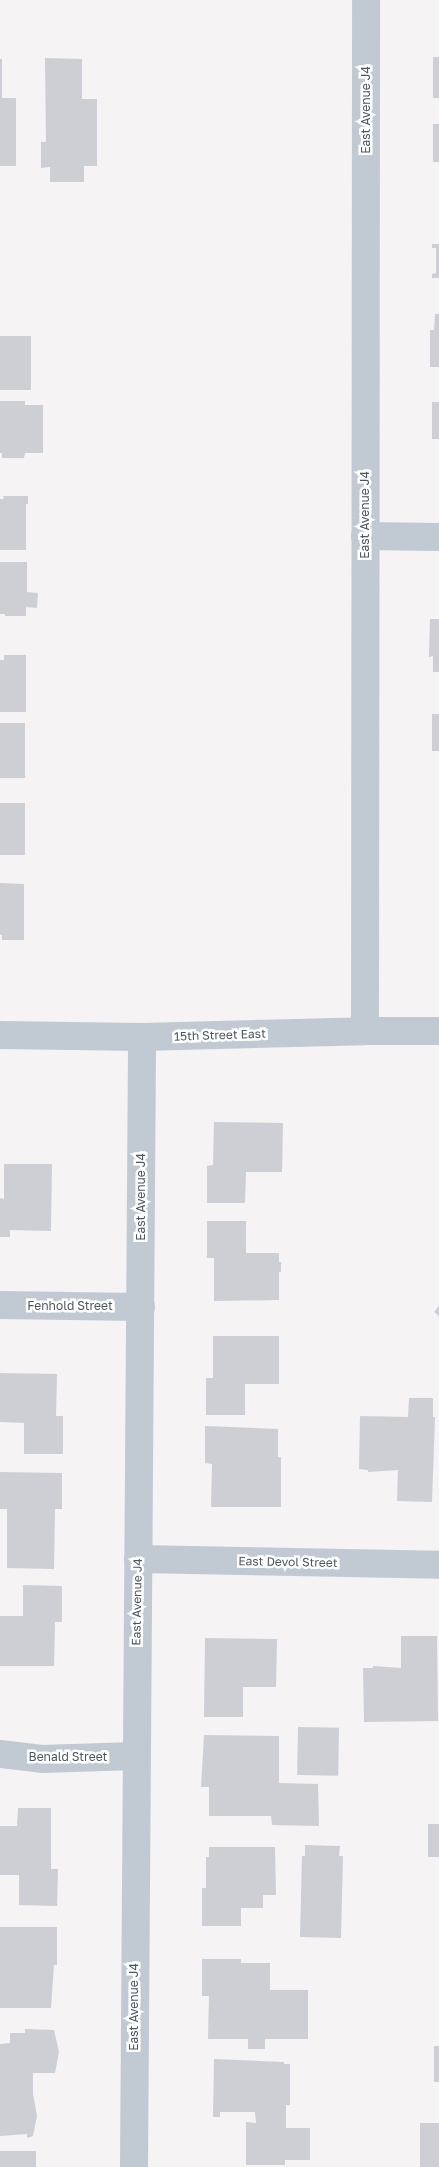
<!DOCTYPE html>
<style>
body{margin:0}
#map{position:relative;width:439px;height:2167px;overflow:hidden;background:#f5f3f3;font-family:"Golos Text",sans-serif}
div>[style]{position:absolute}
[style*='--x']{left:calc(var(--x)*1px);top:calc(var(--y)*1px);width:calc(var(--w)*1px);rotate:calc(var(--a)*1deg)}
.building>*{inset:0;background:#cdcfd5;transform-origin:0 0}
.minor>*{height:28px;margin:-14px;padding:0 14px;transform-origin:14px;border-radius:14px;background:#c1cad2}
span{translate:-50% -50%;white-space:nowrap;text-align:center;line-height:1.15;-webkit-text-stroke:5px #fff;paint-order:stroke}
.street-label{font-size:12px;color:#4a5661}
</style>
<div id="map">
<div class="building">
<i style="left:433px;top:57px;width:6px;height:41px"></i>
<i style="clip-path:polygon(45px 58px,82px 59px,82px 99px,97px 99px,97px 166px,84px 166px,84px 182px,50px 182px,50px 167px,41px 168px,41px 142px,46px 142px)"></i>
<i style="clip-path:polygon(0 59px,2px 59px,2px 98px,16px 98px,16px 166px,0 166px)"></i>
<i style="left:433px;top:124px;width:6px;height:38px"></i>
<i style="clip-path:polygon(432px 244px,439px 244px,439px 278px,432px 278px,432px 274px,436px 273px,436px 248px,432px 248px)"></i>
<i style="clip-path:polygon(435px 314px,439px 314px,439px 367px,430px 367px,430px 330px,434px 330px)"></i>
<i style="left:0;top:336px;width:31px;height:54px"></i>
<i style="clip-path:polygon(0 401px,25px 401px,25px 405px,43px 405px,43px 453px,25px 453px,24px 458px,2px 458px,2px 453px,0 453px)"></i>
<i style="left:432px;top:402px;width:7px;height:37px"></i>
<i style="clip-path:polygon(3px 496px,28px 496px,28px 504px,26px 504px,26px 550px,0 550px,0 499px,4px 499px)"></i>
<i style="clip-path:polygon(0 562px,27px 562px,27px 592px,38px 593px,37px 608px,26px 607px,26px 616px,5px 616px,5px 614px,0 614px)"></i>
<i style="clip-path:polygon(430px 619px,439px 619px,439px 672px,433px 672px,433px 656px,429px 657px)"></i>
<i style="clip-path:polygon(4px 655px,26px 655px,26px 712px,0 712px,0 660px,4px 660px)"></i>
<i style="left:432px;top:714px;width:7px;height:37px"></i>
<i style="left:0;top:723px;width:25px;height:55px"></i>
<i style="left:0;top:803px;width:25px;height:52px"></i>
<i style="clip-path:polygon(0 883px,24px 884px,24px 940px,2px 940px,2px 935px,0 935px)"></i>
<i style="clip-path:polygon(214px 1122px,283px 1123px,282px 1172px,246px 1172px,245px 1203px,207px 1203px,207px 1166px,213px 1165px)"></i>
<i style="clip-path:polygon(4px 1164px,52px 1164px,51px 1231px,10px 1230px,10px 1237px,0 1237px,0 1198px,4px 1199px)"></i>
<i style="clip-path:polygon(207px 1221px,246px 1221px,246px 1253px,279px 1253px,279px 1262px,281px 1262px,281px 1272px,279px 1272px,279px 1300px,214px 1301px,214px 1258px,207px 1258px)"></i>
<i style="clip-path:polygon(439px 1306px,439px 1316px,434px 1312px)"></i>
<i style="clip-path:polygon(213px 1336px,279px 1336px,279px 1384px,245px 1384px,245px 1415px,206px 1415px,206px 1378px,213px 1378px)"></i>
<i style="clip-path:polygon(0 1373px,57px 1374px,56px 1416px,63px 1416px,63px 1454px,24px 1454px,24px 1423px,0 1422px)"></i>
<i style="clip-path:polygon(409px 1398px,433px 1398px,433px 1417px,435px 1417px,432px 1502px,397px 1501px,398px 1470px,368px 1472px,368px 1470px,359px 1469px,360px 1416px,408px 1417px)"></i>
<i style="clip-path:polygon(205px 1426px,278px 1429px,278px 1457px,281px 1457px,281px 1507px,211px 1507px,212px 1464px,205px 1463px)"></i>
<i style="clip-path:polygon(0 1472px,62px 1473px,62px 1509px,55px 1509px,54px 1569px,7px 1568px,7px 1509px,0 1509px)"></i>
<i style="clip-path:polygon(23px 1585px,62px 1586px,62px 1622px,55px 1622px,54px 1666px,0 1666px,0 1616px,23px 1616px)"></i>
<i style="clip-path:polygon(401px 1636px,437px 1636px,438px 1721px,364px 1722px,363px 1668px,373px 1668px,373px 1666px,401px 1668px)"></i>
<i style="clip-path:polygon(205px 1638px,277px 1639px,276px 1687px,243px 1687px,243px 1717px,204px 1717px)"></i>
<i style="left:298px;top:1727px;width:41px;height:48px;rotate:1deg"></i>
<i style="clip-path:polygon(204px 1735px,279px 1736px,279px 1783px,318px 1784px,319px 1826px,272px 1825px,271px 1816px,209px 1816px,209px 1787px,201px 1787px)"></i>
<i style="clip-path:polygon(18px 1808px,51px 1808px,51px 1869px,58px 1869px,57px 1906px,19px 1905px,19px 1875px,0 1875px,0 1826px,17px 1826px)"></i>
<i style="left:428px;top:1824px;width:11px;height:33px"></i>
<i style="clip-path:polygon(305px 1845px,340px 1846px,339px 1856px,343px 1856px,341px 1938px,300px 1937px,302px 1856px,305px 1856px)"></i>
<i style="clip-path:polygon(209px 1847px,275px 1847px,276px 1895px,263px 1895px,263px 1908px,241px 1908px,241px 1926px,202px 1926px,202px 1888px,206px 1888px,206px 1857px,209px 1857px)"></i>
<i style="clip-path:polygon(0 1927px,57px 1927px,57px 1965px,54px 1965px,51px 2008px,0 2008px)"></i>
<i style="clip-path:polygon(202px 1959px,241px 1959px,241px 1963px,270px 1963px,270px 1990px,308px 1990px,308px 2039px,265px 2039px,265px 2049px,248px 2049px,248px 2039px,208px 2039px,209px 1996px,202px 1996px)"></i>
<i style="clip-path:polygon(25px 2029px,54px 2030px,59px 2052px,55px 2073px,33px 2073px,33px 2094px,37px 2116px,33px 2136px,27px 2138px,27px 2134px,0 2136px,0 2044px,10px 2043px,10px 2033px,25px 2033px)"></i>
<i style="left:434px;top:2046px;width:5px;height:36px"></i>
<i style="clip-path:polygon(214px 2059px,284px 2062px,284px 2064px,290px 2064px,290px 2105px,286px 2105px,286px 2128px,310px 2128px,310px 2160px,285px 2160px,285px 2165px,246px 2165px,246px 2122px,256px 2123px,255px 2112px,220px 2112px,220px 2117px,213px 2117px)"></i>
<i style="left:420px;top:2123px;width:19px;height:44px"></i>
<i style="left:0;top:2151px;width:36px;height:16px"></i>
</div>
<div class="minor">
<i style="--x:365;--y:536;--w:74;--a:0.8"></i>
<i style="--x:365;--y:1031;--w:1031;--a:-89.94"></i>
<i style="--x:0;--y:1035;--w:142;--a:0.8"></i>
<i style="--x:142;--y:1037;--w:223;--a:-1.5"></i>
<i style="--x:365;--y:1031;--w:74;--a:0"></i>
<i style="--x:0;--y:1305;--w:141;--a:0.8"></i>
<i style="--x:138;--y:1559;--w:301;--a:1.1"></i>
<i style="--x:0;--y:1754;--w:42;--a:6.8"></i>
<i style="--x:42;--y:1759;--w:93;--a:-1.8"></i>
<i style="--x:134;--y:2167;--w:1130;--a:-89.59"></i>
</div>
<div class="street-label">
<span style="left:366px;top:110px;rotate:-90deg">East Avenue J4</span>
<span style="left:365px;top:515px;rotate:-90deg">East Avenue J4</span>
<span style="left:220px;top:1035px;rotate:-2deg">15th Street East</span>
<span style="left:141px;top:1197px;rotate:-90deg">East Avenue J4</span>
<span style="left:70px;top:1306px">Fenhold Street</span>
<span style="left:288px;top:1562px;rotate:1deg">East Devol Street</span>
<span style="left:137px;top:1602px;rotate:-89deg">East Avenue J4</span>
<span style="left:68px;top:1757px">Benald Street</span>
<span style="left:134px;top:2007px;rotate:-90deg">East Avenue J4</span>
</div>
</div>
